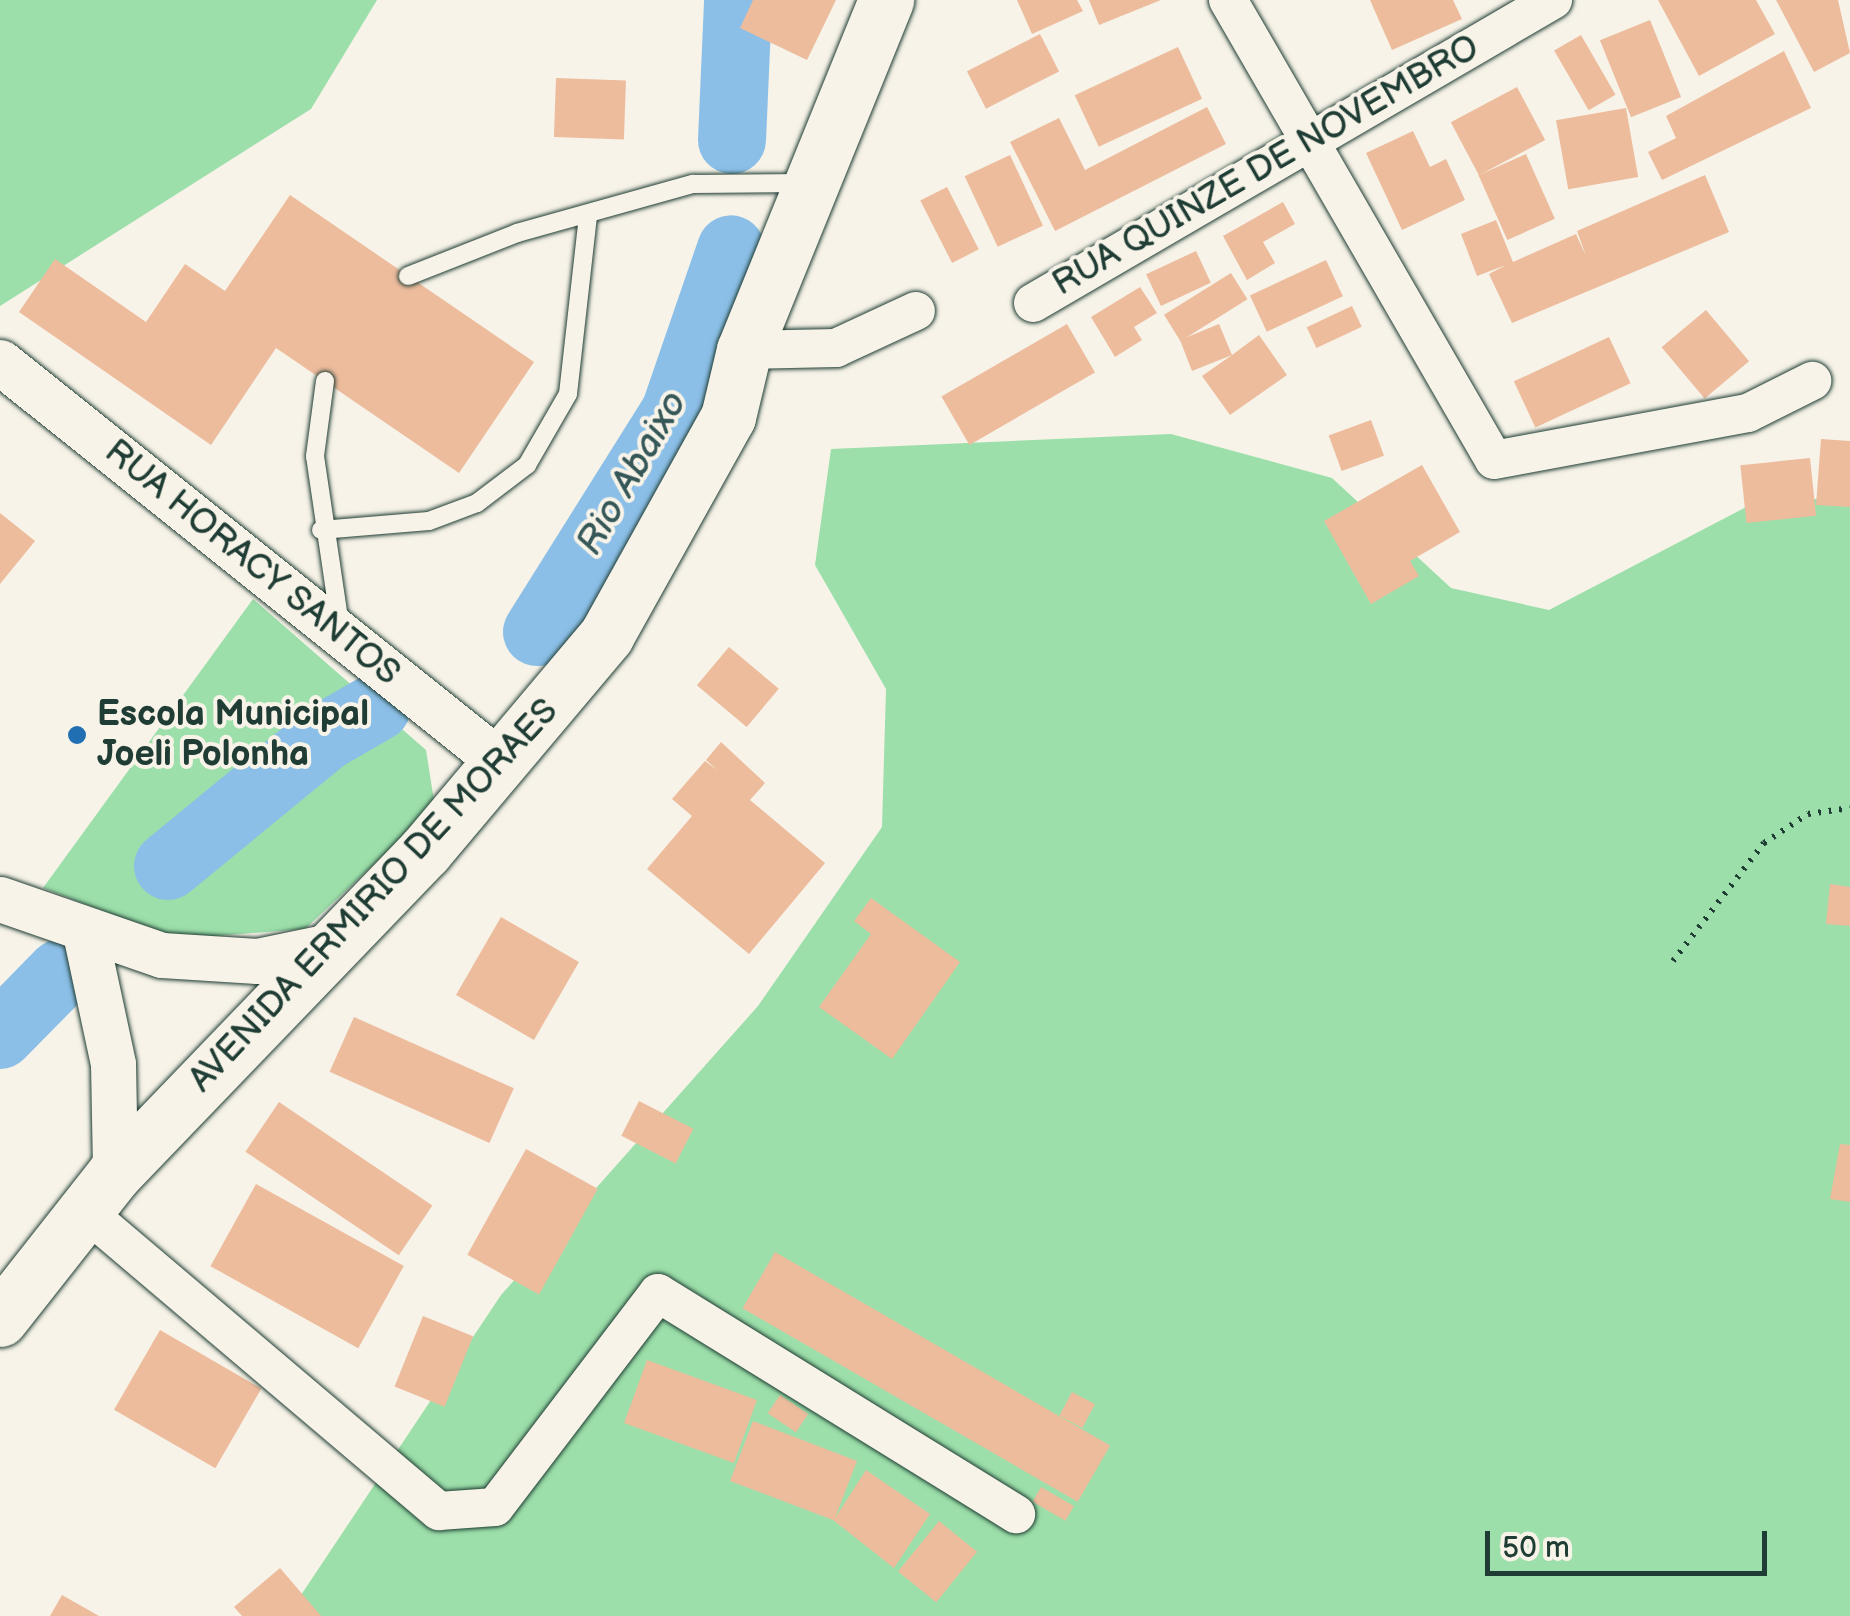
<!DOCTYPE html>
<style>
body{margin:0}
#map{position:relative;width:1850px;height:1616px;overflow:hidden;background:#f7f3e8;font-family:"Balsamiq Sans",sans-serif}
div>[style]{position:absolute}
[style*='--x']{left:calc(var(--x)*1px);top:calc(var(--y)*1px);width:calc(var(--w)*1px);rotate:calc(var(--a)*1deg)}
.green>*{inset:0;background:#9cdfaa}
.river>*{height:68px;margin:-34px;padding:0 34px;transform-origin:34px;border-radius:34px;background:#8bbfe7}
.building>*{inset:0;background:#edbc9d;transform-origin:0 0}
.path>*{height:6px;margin-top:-3px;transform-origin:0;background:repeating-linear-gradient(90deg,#1f3d34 0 2.5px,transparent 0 10.5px)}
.roads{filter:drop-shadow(0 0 2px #1f3d34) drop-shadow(0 0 2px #1f3d34)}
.service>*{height:18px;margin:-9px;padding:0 9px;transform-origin:9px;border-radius:9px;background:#f7f3e8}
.minor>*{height:38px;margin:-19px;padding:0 19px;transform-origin:19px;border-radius:19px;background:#f7f3e8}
.tertiary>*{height:45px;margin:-22.5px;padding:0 22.5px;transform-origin:22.5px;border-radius:22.5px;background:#f7f3e8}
.primary>*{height:55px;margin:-27.5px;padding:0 27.5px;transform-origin:27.5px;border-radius:27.5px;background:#f7f3e8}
.dots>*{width:28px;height:28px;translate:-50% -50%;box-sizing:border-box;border:5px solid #f7f3e8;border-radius:50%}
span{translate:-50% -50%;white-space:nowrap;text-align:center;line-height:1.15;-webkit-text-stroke:8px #f7f3e8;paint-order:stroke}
.street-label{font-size:35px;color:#1f3d34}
.poi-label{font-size:35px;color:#1f3d34;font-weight:700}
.left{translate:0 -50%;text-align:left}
.water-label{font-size:38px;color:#355758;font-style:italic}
.scale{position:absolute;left:1485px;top:1531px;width:282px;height:45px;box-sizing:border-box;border:5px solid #1f3d34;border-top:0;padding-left:12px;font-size:30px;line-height:35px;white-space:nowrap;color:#1f3d34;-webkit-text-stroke:8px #f7f3e8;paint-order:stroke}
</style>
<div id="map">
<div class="green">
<i style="clip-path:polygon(0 0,377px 0,311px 109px,0 306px)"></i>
<i style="clip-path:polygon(1171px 434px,1332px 478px,1451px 588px,1549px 610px,1773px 493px,1850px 504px,1850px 1616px,287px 1616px,501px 1295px,758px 1006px,882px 827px,886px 689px,815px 565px,831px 449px)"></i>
<i style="clip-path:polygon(253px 599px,426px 750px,435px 807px,305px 929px,176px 939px,43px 888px)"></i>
</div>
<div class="river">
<i style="--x:732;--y:140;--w:140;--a:-87.5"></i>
<i style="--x:537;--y:632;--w:260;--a:-57.9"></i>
<i style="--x:675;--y:412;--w:172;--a:-71"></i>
<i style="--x:168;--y:866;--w:203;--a:-39.4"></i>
<i style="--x:325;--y:737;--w:60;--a:-30"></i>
<i style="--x:0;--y:1035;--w:87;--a:-45.5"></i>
</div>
<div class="building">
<i style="clip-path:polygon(753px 0,836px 0,807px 60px,740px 28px)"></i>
<i style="clip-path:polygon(1017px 0,1077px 0,1083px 11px,1032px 34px)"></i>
<i style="clip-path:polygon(1089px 0,1161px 0,1099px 25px)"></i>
<i style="clip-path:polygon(1370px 0,1453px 0,1462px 19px,1392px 50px)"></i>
<i style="clip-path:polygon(1658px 0,1756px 0,1775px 34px,1699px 76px)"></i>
<i style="clip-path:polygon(1776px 0,1838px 0,1850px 53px,1814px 72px)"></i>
<i style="left:1650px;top:20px;width:83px;height:54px;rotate:68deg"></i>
<i style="left:1040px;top:34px;width:42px;height:82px;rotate:63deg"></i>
<i style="left:1581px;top:35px;width:69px;height:31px;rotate:60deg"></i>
<i style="left:1178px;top:47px;width:57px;height:114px;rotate:65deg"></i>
<i style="clip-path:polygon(1784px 51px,1811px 108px,1662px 180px,1648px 152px,1676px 138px,1666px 116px)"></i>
<i style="left:556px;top:78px;width:70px;height:59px;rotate:2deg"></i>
<i style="left:1517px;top:87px;width:60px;height:75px;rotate:62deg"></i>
<i style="clip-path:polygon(1207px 107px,1226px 144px,1055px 231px,1010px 142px,1059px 118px,1085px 170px)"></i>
<i style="left:1626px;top:108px;width:70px;height:71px;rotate:80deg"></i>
<i style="clip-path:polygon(1413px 131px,1430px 167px,1446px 159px,1465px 200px,1402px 230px,1366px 153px)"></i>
<i style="left:1526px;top:154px;width:71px;height:52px;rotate:66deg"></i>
<i style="left:1010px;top:155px;width:78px;height:50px;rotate:65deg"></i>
<i style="clip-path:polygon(1705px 175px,1729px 232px,1512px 323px,1489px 274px,1506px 265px,1477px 276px,1461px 234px,1496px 220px,1513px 262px,1576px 234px,1586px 256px,1577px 231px)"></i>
<i style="left:947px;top:187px;width:70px;height:30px;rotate:63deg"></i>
<i style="clip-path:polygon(290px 195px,534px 362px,459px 473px,276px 348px,211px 445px,19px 312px,55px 259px,146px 322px,185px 264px,225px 291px)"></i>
<i style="clip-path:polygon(1283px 202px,1295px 224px,1263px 242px,1275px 263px,1247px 280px,1223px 236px)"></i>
<i style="left:1196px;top:251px;width:35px;height:55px;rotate:65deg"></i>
<i style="left:1326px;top:260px;width:40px;height:84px;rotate:65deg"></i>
<i style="left:1231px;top:273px;width:31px;height:79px;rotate:58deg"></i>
<i style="clip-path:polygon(1140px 287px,1157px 313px,1134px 327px,1142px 340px,1115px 357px,1091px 317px)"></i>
<i style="left:1352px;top:306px;width:23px;height:50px;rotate:65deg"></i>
<i style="left:1706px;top:310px;width:67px;height:58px;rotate:50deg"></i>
<i style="left:1067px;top:324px;width:56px;height:145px;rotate:60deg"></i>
<i style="clip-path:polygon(1219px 324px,1232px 355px,1259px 335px,1287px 375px,1230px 415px,1202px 376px,1232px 355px,1192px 371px,1180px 340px)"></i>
<i style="left:1609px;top:337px;width:51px;height:105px;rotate:65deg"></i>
<i style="left:1371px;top:420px;width:38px;height:45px;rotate:70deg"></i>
<i style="clip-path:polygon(1821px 439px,1850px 441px,1850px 507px,1816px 505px)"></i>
<i style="left:1810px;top:458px;width:58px;height:70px;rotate:84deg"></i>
<i style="clip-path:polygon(1422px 465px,1460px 532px,1410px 561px,1419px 576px,1371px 604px,1324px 521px)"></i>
<i style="clip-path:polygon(0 513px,35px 541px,0 584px)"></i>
<i style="left:729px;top:647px;width:65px;height:50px;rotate:40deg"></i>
<i style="clip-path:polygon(721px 742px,765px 783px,750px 800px,825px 863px,749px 954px,647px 869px,692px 816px,672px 799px,705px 761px,717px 770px,706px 760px)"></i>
<i style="clip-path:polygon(1830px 884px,1850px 887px,1850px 926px,1826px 924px)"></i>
<i style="clip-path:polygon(871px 898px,960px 962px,892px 1059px,819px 1007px,871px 934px,854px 921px)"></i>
<i style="left:501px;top:917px;width:90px;height:90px;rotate:30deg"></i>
<i style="left:354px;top:1017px;width:175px;height:60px;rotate:24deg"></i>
<i style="left:639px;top:1101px;width:61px;height:39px;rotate:27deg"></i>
<i style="left:279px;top:1102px;width:185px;height:60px;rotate:34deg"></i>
<i style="clip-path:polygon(1840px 1144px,1850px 1145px,1850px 1202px,1830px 1199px)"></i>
<i style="left:526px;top:1149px;width:82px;height:121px;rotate:29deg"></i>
<i style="left:256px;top:1184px;width:169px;height:94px;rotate:29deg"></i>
<i style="left:775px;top:1252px;width:387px;height:65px;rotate:30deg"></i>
<i style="left:423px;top:1316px;width:54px;height:76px;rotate:22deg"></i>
<i style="left:160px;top:1330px;width:117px;height:92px;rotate:30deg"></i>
<i style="left:647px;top:1360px;width:117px;height:67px;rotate:20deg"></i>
<i style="left:1072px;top:1392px;width:26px;height:27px;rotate:28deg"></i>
<i style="left:780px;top:1395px;width:34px;height:22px;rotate:34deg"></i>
<i style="clip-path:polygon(753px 1421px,857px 1461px,835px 1518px,866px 1470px,930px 1514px,894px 1568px,833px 1520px,730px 1481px)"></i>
<i style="left:1041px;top:1487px;width:38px;height:17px;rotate:30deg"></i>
<i style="left:939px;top:1521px;width:49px;height:65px;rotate:39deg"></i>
<i style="clip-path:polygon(280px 1568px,321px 1616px,242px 1616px,234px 1607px)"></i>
<i style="clip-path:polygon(62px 1595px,99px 1616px,50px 1616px)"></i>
</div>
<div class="path">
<i style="--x:1673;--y:961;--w:149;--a:-52.4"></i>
<i style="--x:1764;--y:843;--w:53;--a:-33.4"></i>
<i style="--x:1808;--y:814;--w:42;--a:-8.1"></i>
</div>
<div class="roads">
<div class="service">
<i style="--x:408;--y:276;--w:117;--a:-21.5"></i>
<i style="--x:517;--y:233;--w:183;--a:-15.6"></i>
<i style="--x:693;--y:184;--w:110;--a:-0.5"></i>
<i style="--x:325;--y:381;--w:76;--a:97.6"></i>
<i style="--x:315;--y:456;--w:171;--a:81.6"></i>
<i style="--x:321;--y:530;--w:108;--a:-4.8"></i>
<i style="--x:429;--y:521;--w:51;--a:-20.6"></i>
<i style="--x:477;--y:503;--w:63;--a:-37.2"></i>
<i style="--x:527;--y:465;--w:82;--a:-60"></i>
<i style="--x:568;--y:394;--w:180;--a:-83.6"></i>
</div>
<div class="minor">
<i style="--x:1228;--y:0;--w:531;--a:59.96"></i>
<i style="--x:1494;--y:460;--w:258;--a:-10.5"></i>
<i style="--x:1748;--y:413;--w:72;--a:-26.6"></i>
<i style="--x:1033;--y:303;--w:602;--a:-30.23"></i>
<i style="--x:744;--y:350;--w:92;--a:-1.2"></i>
<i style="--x:836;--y:348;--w:88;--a:-24.8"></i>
<i style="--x:85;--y:1211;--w:464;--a:40.3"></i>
<i style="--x:439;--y:1511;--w:56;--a:-4.1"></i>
<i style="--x:495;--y:1507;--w:269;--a:-52.7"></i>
<i style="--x:658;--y:1293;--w:421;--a:31.7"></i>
</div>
<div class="tertiary">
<i style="--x:0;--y:362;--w:645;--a:38.65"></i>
<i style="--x:0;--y:899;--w:171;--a:19.1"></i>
<i style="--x:162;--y:955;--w:95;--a:3.6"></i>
<i style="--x:257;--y:961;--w:84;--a:-11.7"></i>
<i style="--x:85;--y:933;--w:134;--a:77.9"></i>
<i style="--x:113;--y:1064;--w:109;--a:88.9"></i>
</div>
<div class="primary">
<i style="--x:0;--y:1319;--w:186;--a:-51.8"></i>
<i style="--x:115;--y:1173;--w:447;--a:-46.1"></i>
<i style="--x:425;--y:851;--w:281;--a:-49.9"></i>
<i style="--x:606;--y:636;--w:251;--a:-60.9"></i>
<i style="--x:728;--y:417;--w:69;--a:-76.6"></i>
<i style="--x:744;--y:350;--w:378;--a:-67.9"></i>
</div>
</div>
<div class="dots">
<i style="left:77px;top:735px;background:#1f6fb2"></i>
</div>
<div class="street-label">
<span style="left:1266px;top:166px;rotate:-30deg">RUA QUINZE DE NOVEMBRO</span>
<span style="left:252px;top:563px;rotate:39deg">RUA HORACY SANTOS</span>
<span style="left:374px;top:896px;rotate:-47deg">AVENIDA ERMIRIO DE MORAES</span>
</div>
<div class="poi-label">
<span class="left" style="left:97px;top:735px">Escola Municipal<br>Joeli Polonha</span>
</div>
<div class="water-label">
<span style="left:632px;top:473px;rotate:-60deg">Rio Abaixo</span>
</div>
<div class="scale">50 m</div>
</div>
